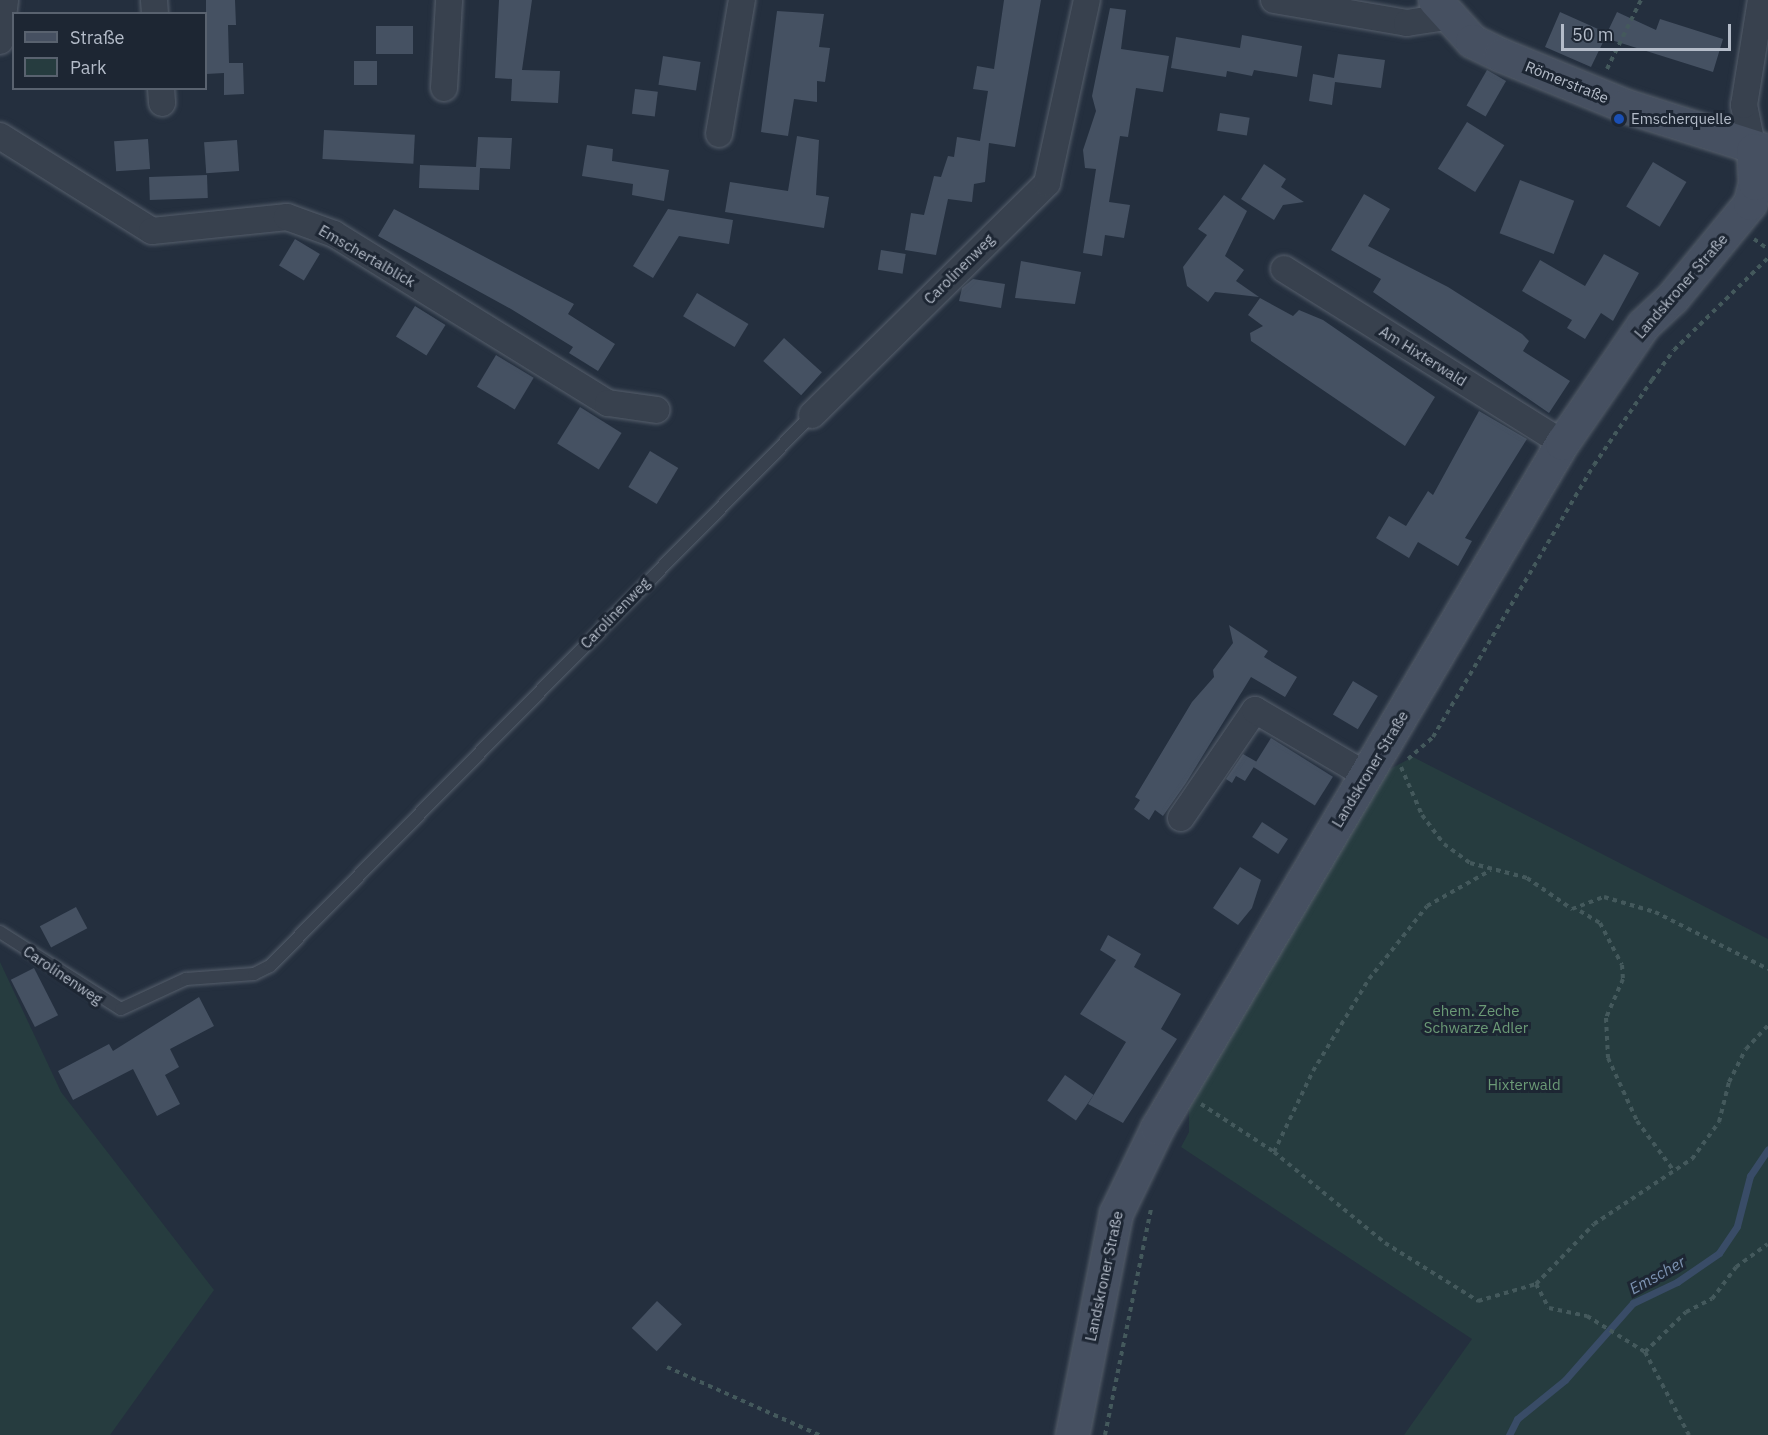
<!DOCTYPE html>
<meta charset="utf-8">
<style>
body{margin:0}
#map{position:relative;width:1768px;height:1435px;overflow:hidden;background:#242f3e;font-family:"IBM Plex Sans",sans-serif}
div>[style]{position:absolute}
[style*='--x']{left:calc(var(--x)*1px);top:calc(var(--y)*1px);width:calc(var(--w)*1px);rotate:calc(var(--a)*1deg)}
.green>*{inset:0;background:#263c3f}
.stream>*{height:7px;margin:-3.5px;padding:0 3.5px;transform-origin:3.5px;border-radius:3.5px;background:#394c67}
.building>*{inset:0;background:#455162;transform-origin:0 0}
.path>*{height:4px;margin-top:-2px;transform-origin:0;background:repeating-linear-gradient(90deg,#44595c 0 4.5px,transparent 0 9px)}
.roads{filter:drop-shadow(0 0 2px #565f6c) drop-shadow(0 0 2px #565f6c)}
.lane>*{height:12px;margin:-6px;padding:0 6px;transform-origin:6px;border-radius:6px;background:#38414e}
.street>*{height:26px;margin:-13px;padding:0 13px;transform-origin:13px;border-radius:13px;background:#38414e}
.secondary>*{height:33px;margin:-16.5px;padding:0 16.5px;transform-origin:16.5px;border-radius:16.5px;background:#465061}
.dots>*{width:16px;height:16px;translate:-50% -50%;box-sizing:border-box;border:3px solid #1d2633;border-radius:50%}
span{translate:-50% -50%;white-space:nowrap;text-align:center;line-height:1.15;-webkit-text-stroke:6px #1d2633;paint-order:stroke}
.street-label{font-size:15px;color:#b4bcc9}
.poi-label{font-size:15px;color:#b4bcc9}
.left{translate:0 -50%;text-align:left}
.park-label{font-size:15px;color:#6b9a76}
.water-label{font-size:16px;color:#7c92b1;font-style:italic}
.legend{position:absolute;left:12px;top:12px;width:195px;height:78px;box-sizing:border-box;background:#1d2633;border:2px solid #59626f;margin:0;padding:8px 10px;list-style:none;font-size:18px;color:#b4bcc9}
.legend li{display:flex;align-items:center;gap:12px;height:30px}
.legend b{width:30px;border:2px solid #59626f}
.scale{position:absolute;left:1561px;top:24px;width:170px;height:27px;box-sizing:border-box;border:3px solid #b4bcc9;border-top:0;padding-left:8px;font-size:18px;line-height:21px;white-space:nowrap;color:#b4bcc9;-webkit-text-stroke:4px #1d2633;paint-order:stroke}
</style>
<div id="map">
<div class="green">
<i style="clip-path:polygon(1413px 757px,1768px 939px,1768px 1435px,1404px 1435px,1472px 1339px,1181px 1147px,1189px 1132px,1189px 1108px,1301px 915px,1388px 770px)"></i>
<i style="clip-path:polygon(0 962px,61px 1092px,214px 1290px,110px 1435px,0 1435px)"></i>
</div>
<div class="stream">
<i style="--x:1509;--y:1435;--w:18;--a:-63"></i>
<i style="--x:1517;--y:1419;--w:62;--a:-39.1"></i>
<i style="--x:1565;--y:1380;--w:103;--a:-48.6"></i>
<i style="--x:1633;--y:1303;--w:49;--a:-25.5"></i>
<i style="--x:1677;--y:1282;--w:51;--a:-34.6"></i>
<i style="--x:1719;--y:1253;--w:32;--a:-56"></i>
<i style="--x:1737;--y:1226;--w:52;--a:-75.4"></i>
<i style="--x:1750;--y:1176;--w:32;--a:-56"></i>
</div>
<div class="building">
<i style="clip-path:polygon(206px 0,235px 0,236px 25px,228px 25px,229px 63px,243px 63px,244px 94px,224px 95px,224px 73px,206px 74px)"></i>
<i style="clip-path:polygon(499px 0,532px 0,522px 70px,560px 71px,558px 103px,511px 101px,512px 79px,495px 78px)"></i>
<i style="clip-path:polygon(1004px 0,1041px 0,1015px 147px,989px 143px,985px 182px,974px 184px,972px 202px,948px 199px,936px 255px,905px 250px,911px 213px,924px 215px,934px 176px,941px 177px,948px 156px,954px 157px,957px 137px,980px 141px,988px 91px,973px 89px,977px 66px,994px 69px)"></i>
<i style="clip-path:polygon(1110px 8px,1126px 10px,1121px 49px,1169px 56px,1163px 92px,1136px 88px,1128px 137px,1120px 136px,1109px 202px,1130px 205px,1124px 238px,1105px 235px,1102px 256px,1083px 253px,1096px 169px,1085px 168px,1083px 150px,1096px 111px,1092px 96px)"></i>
<i style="clip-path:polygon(777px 11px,824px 14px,819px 47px,830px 48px,825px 82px,817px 81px,817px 102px,794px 99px,788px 136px,761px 132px)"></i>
<i style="clip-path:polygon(1560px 12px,1607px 33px,1617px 12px,1656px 30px,1660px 19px,1723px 39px,1713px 72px,1605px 38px,1591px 67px,1545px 47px)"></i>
<i style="left:376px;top:26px;width:37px;height:28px"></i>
<i style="clip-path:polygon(1242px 35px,1302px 46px,1297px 77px,1254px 70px,1252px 76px,1227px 71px,1226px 77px,1171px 68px,1176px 37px,1240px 48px)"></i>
<i style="clip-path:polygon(1338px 54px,1385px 60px,1381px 88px,1335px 82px,1332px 105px,1309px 101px,1313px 74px,1334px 78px)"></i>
<i style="left:663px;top:56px;width:38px;height:29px;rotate:9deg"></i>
<i style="left:354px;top:61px;width:23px;height:24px"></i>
<i style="left:1487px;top:70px;width:22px;height:41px;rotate:30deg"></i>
<i style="left:635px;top:89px;width:23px;height:25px;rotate:7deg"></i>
<i style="left:1220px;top:113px;width:30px;height:18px;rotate:9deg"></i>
<i style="left:1467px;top:122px;width:44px;height:55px;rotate:32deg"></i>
<i style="left:324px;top:130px;width:91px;height:29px;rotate:3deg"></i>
<i style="clip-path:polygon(797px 136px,819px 140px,816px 195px,829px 197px,824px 228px,725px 212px,730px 182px,788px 191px)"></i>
<i style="clip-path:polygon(478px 137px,512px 138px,510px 169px,480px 168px,479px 190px,419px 188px,420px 165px,476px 167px)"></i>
<i style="left:148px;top:139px;width:30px;height:34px;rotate:86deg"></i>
<i style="left:237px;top:140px;width:31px;height:33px;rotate:86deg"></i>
<i style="clip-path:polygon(587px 145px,613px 149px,612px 161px,669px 170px,664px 201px,632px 195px,633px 184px,582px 176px)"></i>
<i style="left:1653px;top:162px;width:39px;height:52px;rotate:31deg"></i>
<i style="clip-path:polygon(1264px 164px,1286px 179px,1281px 187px,1304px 202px,1283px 205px,1274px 220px,1241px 199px)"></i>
<i style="left:207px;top:175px;width:23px;height:58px;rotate:88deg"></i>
<i style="left:1520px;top:180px;width:58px;height:57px;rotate:21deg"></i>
<i style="clip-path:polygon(1364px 194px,1390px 209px,1368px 246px,1448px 287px,1522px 334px,1529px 341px,1523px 351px,1570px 381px,1549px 413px,1373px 292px,1381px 279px,1331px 250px)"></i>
<i style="clip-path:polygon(1224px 195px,1247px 211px,1225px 256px,1244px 270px,1236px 281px,1259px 297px,1215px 292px,1208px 302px,1187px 286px,1183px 267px,1207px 235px,1198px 229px)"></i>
<i style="clip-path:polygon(394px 209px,574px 304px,568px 314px,615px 344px,598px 371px,569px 353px,573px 347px,511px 309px,378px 236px)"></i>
<i style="clip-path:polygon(668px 209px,733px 220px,729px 244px,679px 236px,653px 278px,633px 266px)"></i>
<i style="left:295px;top:239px;width:29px;height:31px;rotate:31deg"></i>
<i style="left:881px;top:250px;width:25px;height:20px;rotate:9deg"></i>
<i style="clip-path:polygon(1604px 254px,1639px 273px,1613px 321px,1601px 313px,1585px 339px,1567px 328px,1572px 320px,1522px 291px,1540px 260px,1585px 286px)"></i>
<i style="clip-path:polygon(1021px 261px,1081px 272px,1075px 304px,1015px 298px)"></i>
<i style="clip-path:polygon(973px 279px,1005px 284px,1001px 308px,959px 301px,962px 288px)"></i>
<i style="left:697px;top:293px;width:60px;height:27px;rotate:31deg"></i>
<i style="clip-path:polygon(1260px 298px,1293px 316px,1299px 310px,1323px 320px,1435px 397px,1405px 446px,1251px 341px,1250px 333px,1263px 326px,1248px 315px)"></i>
<i style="left:415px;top:306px;width:36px;height:36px;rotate:32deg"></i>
<i style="left:784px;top:338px;width:51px;height:31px;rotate:42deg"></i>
<i style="left:496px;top:355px;width:44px;height:37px;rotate:31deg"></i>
<i style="left:580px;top:407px;width:49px;height:43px;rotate:32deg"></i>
<i style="clip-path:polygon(1479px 411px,1527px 439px,1465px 538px,1472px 541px,1458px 566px,1418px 542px,1409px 558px,1376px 538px,1389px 516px,1406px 526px,1428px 491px,1433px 495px)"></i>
<i style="left:650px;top:451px;width:33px;height:42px;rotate:31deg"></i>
<i style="clip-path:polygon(1229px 625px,1268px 651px,1264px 657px,1297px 677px,1285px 697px,1251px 677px,1186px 783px,1163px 816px,1155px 810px,1149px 820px,1134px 809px,1140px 800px,1135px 797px,1192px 702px,1214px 677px,1213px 670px,1233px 643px)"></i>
<i style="left:1353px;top:681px;width:29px;height:39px;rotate:31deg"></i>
<i style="left:1271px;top:738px;width:73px;height:34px;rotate:32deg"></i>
<i style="clip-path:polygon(1243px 754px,1257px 762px,1245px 781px,1236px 776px,1232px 783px,1226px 779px)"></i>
<i style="left:1262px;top:822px;width:31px;height:18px;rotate:33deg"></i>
<i style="clip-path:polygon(1240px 867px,1261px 880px,1252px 908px,1238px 925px,1213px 908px)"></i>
<i style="left:76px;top:907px;width:24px;height:41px;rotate:62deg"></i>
<i style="clip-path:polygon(1108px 935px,1141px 954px,1134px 967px,1181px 994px,1161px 1029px,1177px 1039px,1123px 1123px,1088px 1104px,1126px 1042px,1080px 1014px,1116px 960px,1100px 950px)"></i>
<i style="left:34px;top:968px;width:53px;height:26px;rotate:63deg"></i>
<i style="clip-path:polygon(199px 997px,214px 1026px,170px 1049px,179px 1067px,165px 1075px,180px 1104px,157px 1116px,133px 1069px,73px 1100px,58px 1071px,109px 1044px,113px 1051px)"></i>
<i style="left:1065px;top:1075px;width:35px;height:31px;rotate:35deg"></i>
<i style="left:657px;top:1301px;width:34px;height:37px;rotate:43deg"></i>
</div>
<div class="path">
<i style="--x:1607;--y:69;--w:77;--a:-63.8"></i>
<i style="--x:1754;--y:239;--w:17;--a:36"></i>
<i style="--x:1408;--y:759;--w:33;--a:-41"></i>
<i style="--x:1433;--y:737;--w:316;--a:-59.4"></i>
<i style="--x:1594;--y:465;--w:103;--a:-55.7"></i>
<i style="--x:1652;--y:380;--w:37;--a:-54"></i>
<i style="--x:1674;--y:350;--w:132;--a:-44.4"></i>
<i style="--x:1401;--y:767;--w:52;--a:66.4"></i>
<i style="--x:1422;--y:815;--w:36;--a:53"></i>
<i style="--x:1444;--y:844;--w:32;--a:36"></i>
<i style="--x:1470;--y:863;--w:59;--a:14.7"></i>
<i style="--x:1527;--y:878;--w:55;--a:34.6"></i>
<i style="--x:1572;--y:909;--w:34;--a:-21"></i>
<i style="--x:1604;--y:897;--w:53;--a:16.4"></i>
<i style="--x:1655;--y:912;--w:127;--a:26.8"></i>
<i style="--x:1580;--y:911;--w:23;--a:31"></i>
<i style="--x:1600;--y:923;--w:47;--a:62.4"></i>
<i style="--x:1622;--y:965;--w:14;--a:86"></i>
<i style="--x:1623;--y:979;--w:43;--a:113.6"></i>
<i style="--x:1606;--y:1018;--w:40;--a:87.1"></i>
<i style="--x:1608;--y:1058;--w:69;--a:65.3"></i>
<i style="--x:1637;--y:1121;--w:62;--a:53.5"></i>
<i style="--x:1201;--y:1104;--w:87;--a:33.3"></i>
<i style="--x:1274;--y:1152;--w:144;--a:39.3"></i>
<i style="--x:1385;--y:1243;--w:110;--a:31.9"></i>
<i style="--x:1478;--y:1301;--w:60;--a:-16.3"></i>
<i style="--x:1536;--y:1284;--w:83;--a:-46"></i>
<i style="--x:1594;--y:1224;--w:118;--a:-33.6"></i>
<i style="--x:1692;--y:1159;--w:46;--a:-53.9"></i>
<i style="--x:1719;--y:1122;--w:41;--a:-76"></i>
<i style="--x:1729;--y:1082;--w:37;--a:-63"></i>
<i style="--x:1746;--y:1049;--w:33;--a:-47"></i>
<i style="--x:1274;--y:1152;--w:90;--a:-64.3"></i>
<i style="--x:1313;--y:1071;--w:108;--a:-58.7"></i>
<i style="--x:1369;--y:979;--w:93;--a:-51.5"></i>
<i style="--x:1427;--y:906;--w:73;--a:-29.4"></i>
<i style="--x:1536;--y:1284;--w:27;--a:62"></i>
<i style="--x:1549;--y:1308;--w:39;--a:12"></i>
<i style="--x:1587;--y:1316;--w:68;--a:31.8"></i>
<i style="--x:1645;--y:1352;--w:57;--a:-44.3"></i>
<i style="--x:1686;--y:1312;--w:29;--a:-27"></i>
<i style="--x:1712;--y:1299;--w:40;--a:-53"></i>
<i style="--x:1736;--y:1267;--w:39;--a:-36"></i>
<i style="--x:1645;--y:1352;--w:94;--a:62.1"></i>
<i style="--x:667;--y:1367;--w:167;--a:24.1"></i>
<i style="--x:1105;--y:1435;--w:231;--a:-78.5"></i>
</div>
<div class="roads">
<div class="lane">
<i style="--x:0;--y:932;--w:143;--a:32.5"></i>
<i style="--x:121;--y:1009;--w:72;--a:-24.8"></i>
<i style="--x:186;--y:979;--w:68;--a:-4.2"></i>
<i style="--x:254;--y:974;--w:18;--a:-27"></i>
<i style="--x:270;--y:966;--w:773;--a:-45.47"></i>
</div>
<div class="street">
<i style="--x:154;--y:0;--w:14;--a:86"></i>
<i style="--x:1274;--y:0;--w:135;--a:9.8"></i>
<i style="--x:1407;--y:23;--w:38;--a:-9"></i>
<i style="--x:0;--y:41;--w:41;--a:-83"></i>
<i style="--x:161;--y:88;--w:15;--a:86"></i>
<i style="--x:444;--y:88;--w:88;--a:-86.7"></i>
<i style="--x:719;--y:134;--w:136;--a:-80.3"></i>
<i style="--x:0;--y:136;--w:179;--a:32"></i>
<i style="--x:152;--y:231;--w:136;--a:-5.9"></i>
<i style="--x:287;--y:217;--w:50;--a:19.9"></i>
<i style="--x:334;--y:234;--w:322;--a:31.7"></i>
<i style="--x:608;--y:403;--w:49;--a:8.1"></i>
<i style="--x:1753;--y:150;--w:46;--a:-101.3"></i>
<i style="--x:1744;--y:105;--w:106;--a:-80.8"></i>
<i style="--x:1284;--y:269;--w:328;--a:32"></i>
<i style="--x:812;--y:415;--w:330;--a:-44.6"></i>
<i style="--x:1047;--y:183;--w:187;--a:-77.7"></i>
<i style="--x:1181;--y:818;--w:131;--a:-55.6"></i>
<i style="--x:1255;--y:710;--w:129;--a:30.4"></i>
</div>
<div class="secondary">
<i style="--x:1435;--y:0;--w:55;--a:47.9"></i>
<i style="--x:1472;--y:41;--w:32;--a:26"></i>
<i style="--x:1501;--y:55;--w:135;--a:22.2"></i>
<i style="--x:1626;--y:106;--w:149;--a:17.6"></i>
<i style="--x:1072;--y:1435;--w:226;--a:-78.8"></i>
<i style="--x:1116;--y:1213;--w:94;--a:-64.2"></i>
<i style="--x:1157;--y:1128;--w:796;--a:-59.41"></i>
<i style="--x:1562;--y:443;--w:143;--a:-55.5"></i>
<i style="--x:1643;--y:325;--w:40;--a:-43"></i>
<i style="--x:1672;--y:298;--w:123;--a:-50.6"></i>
<i style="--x:1750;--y:203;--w:21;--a:-76"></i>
<i style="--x:1755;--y:183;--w:33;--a:-93"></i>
</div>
</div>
<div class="dots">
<i style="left:1619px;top:119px;background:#1a4fb4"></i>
</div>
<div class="street-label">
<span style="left:1567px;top:82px;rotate:22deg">Römerstraße</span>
<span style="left:367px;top:256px;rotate:30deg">Emschertalblick</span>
<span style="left:959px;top:269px;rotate:-45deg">Carolinenweg</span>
<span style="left:1681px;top:286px;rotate:-49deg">Landskroner Straße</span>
<span style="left:1423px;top:356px;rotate:32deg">Am Hixterwald</span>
<span style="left:615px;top:613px;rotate:-46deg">Carolinenweg</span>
<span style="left:1370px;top:769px;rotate:-59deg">Landskroner Straße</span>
<span style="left:63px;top:975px;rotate:34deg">Carolinenweg</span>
<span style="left:1104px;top:1276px;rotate:-78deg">Landskroner Straße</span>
</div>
<div class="poi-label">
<span class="left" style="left:1631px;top:119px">Emscherquelle</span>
</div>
<div class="park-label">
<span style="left:1476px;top:1019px">ehem. Zeche<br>Schwarze Adler</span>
<span style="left:1524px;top:1085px">Hixterwald</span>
</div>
<div class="water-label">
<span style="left:1657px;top:1275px;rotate:-29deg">Emscher</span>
</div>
<ul class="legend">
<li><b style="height:8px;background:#465061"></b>Straße</li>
<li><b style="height:16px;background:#263c3f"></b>Park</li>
</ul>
<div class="scale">50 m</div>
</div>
